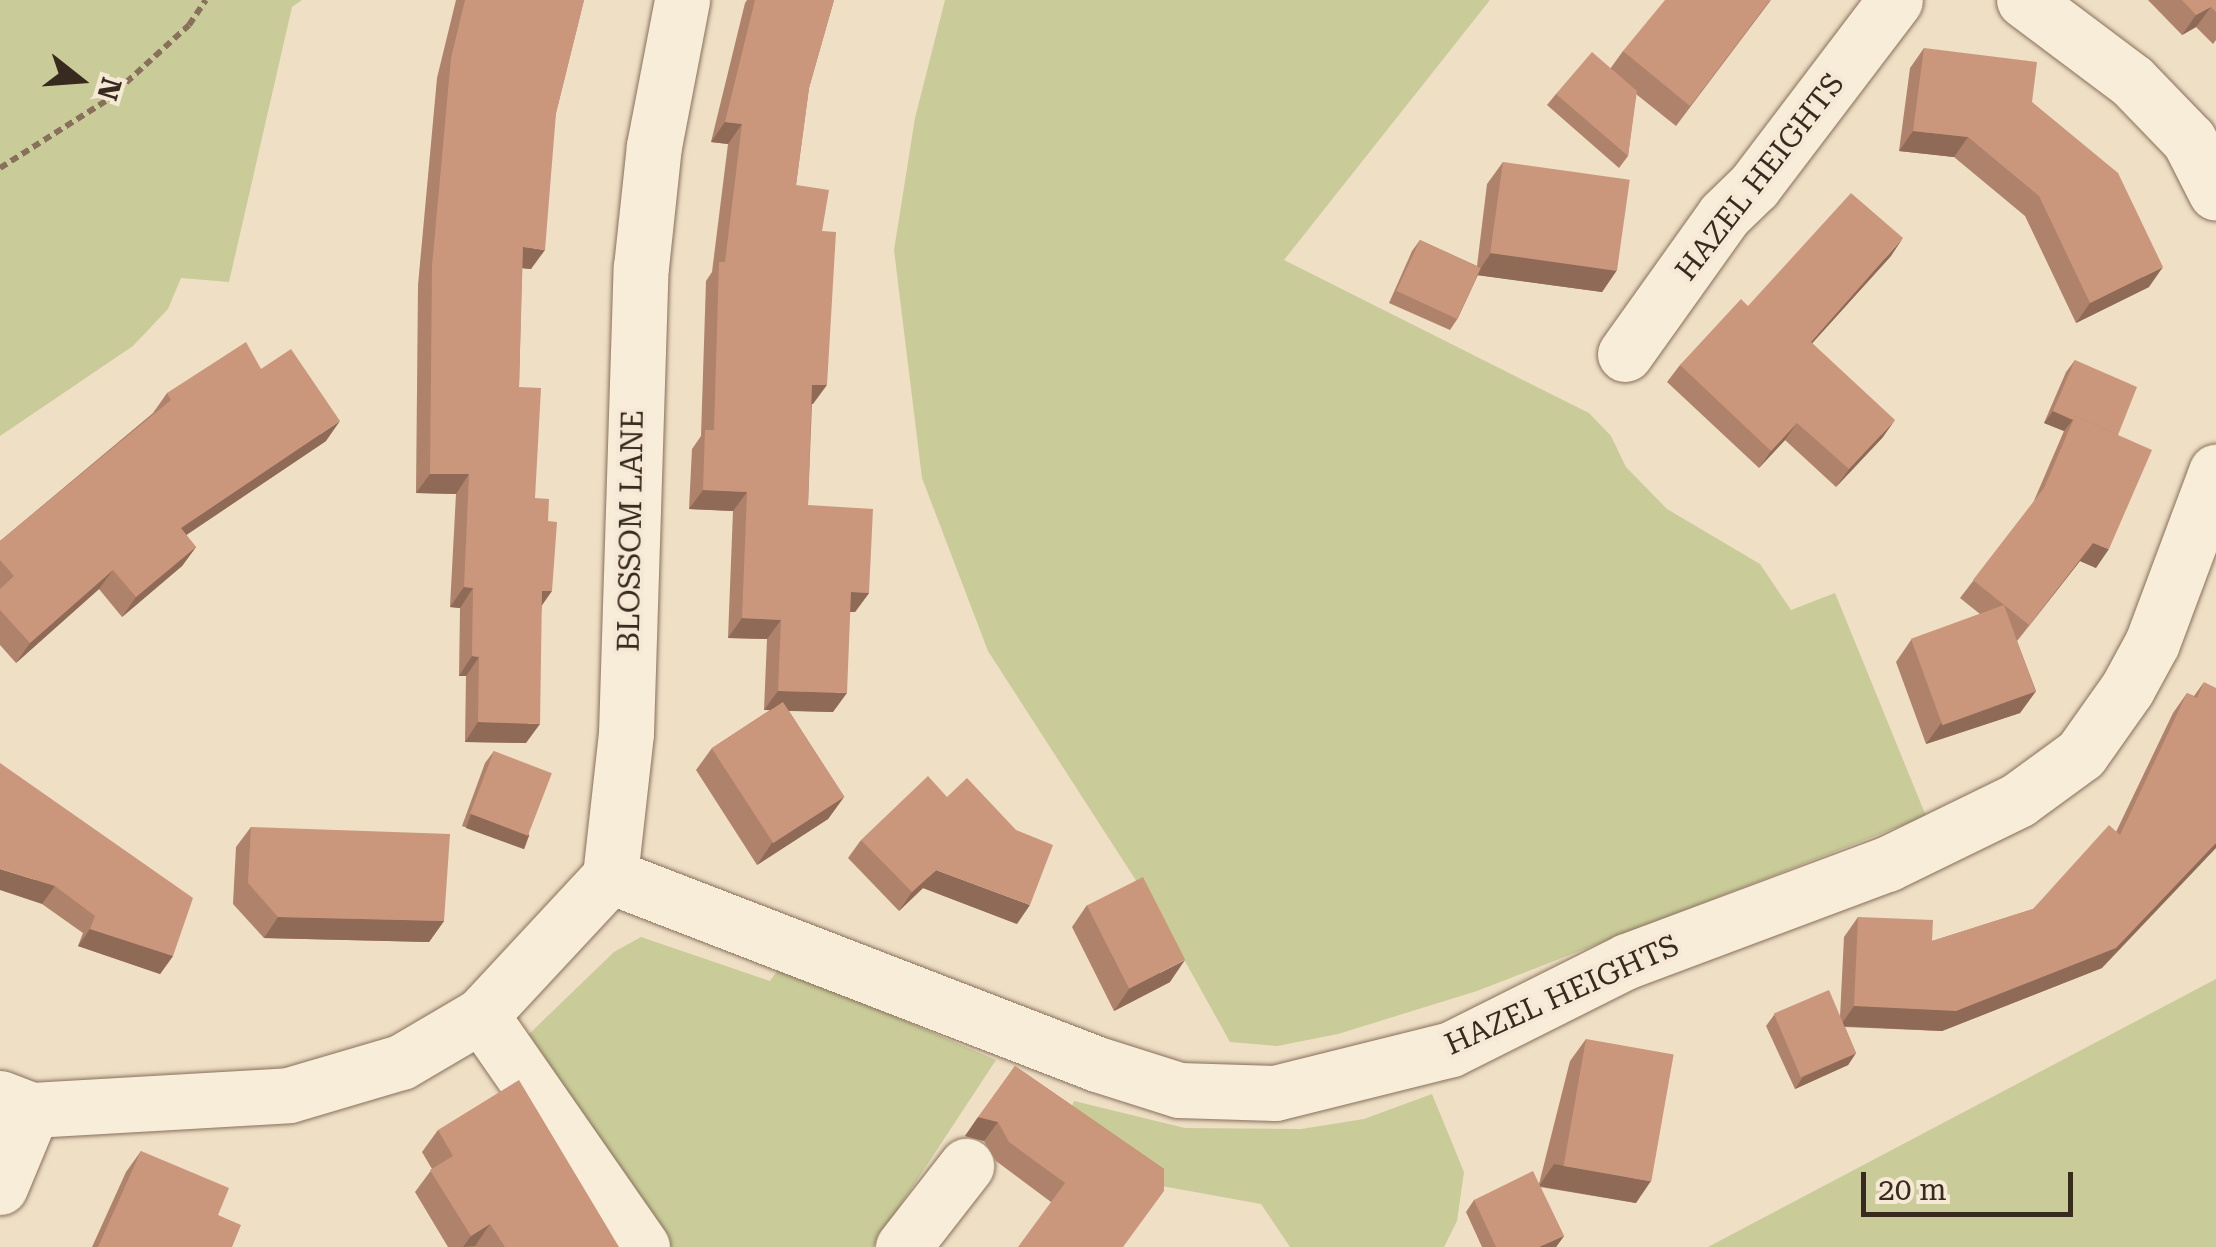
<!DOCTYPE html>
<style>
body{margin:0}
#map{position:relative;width:2216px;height:1247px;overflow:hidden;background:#eedfc5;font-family:"Roboto Serif",serif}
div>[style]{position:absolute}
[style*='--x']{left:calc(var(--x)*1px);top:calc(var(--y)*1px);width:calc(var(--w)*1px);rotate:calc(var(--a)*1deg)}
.green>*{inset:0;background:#c9cc99}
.path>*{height:6px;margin-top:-3px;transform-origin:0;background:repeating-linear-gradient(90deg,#88705b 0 8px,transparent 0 13px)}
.roads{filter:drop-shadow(0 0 2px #88705b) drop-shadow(0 0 2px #88705b)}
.street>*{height:55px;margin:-27.5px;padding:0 27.5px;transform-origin:27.5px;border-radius:27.5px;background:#f8edd8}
.wall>*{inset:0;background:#af826b}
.shaded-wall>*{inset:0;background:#8e6a57;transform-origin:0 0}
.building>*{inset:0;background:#cb977c;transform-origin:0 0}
span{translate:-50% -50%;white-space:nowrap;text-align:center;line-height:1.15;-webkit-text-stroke:8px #f5e9d5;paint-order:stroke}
.street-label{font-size:30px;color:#392a1f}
.north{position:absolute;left:30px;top:30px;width:100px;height:100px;-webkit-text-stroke:8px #f5e9d5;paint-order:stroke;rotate:107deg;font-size:28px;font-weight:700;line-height:40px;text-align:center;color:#392a1f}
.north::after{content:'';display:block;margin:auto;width:35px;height:45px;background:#392a1f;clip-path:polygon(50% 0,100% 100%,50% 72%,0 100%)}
.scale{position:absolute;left:1861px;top:1172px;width:212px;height:45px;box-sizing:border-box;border:5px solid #392a1f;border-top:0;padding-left:12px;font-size:30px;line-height:35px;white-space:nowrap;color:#392a1f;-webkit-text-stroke:8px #f5e9d5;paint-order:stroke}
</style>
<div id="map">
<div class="green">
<i style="clip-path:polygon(0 0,302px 0,292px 7px,229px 282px,181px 278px,168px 309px,133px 346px,0 436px)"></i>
<i style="clip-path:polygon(945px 0,1490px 0,1284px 260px,1589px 413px,1611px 436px,1626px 467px,1667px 509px,1760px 564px,1791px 610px,1835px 593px,1926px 816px,1477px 991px,1338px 1034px,1277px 1046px,1230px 1042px,1166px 927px,988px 651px,922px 478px,894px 250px,915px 118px)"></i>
<i style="clip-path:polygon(641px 937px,770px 981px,780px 967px,996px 1060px,873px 1247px,671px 1247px,529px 1034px,614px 952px)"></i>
<i style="clip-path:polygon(2216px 979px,2216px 1247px,1708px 1247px)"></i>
<i style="clip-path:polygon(1432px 1094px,1464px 1172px,1457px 1221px,1444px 1247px,1290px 1247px,1261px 1204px,1145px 1183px,1064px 1125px,1074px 1101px,1185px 1128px,1301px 1129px,1364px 1119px)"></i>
</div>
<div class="path">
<i style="--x:0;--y:168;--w:127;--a:-32.4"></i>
<i style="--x:107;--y:100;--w:111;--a:-42.4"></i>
<i style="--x:189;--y:25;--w:30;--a:-56"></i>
</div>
<div class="roads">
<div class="street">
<i style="--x:2024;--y:0;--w:135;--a:36.9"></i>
<i style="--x:2132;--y:81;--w:82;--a:46"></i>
<i style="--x:2189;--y:140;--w:59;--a:63"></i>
<i style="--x:1625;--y:354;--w:171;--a:-54.5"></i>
<i style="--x:1724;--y:215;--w:42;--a:-44"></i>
<i style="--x:1754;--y:186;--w:233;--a:-52.8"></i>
<i style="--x:610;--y:876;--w:522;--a:21.11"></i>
<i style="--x:1097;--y:1064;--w:86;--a:17.6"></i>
<i style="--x:1179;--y:1090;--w:96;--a:1.8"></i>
<i style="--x:1275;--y:1093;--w:181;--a:-14"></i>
<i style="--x:1451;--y:1049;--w:197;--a:-26.6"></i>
<i style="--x:1627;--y:961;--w:278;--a:-20.5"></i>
<i style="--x:1887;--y:864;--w:146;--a:-26"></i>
<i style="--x:2018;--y:800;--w:78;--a:-36.1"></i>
<i style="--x:2081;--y:754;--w:80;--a:-54.7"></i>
<i style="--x:2127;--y:689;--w:52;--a:-61.5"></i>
<i style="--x:2152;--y:643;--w:183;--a:-69.5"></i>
<i style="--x:481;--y:1015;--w:282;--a:55.2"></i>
<i style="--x:0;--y:1098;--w:34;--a:21"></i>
<i style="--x:32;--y:1110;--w:257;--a:-3.3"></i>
<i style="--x:289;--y:1095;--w:117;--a:-16.4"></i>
<i style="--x:401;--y:1062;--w:93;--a:-30.4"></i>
<i style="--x:481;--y:1015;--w:190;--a:-47.1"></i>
<i style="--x:610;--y:876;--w:144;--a:-83.6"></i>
<i style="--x:626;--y:733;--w:466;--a:-88.2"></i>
<i style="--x:641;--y:267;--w:122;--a:-83.9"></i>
<i style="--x:654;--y:146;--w:149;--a:-79.1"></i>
<i style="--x:0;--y:1187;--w:83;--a:-67.4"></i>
<i style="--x:903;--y:1247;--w:103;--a:-52.1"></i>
</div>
</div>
<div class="wall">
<i style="clip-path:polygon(456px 0,584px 0,556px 113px,531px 269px,522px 268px,519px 387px,535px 498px,542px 605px,526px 743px,465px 742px,466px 676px,459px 676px,460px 608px,450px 607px,456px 494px,416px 493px,418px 285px,437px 78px)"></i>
<i style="clip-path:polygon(747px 0,834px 0,809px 88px,796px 185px,822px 231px,813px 404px,812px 404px,808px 505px,869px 593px,855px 612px,850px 612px,833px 712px,789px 711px,844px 797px,828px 819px,757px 865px,696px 770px,712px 748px,770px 710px,764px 710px,767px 639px,728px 638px,733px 511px,689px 509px,692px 449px,701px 436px,706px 281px,712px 272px,728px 144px,711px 142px,745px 3px)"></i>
<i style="clip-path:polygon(1771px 0,1676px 126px,1636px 94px,1628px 156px,1619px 168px,1547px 105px,1556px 94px,1610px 69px,1623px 51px)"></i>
<i style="clip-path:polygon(2148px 0,2216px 0,2216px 40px,2213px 44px,2196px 27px,2182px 35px)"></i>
<i style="clip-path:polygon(1924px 48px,2032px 102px,2149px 287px,2076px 323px,2025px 216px,1954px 157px,1899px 151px,1910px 68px)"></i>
<i style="clip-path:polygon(1503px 162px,1617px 270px,1602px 292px,1478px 275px,1458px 318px,1450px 330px,1389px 303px,1412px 251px,1420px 240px,1477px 266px,1487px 184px)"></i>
<i style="clip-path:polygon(1891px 256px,1812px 343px,1883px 437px,1836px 487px,1785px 440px,1759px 468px,1667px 382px,1680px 365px,1748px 306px)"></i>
<i style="clip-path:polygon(2075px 360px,2118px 435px,2096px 568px,2080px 561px,2017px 641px,2036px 691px,2020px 713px,1926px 744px,1896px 662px,1911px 640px,1980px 614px,1960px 598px,2033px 503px,2064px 431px,2044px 423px,2066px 372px)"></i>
<i style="clip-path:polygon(261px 369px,326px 441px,186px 535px,196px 547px,182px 566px,122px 617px,99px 589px,16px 663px,0 645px,0 541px,153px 413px,167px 393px)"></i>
<i style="clip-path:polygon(2204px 682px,2102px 968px,1942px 1031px,1845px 1027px,1856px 1053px,1848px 1065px,1795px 1089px,1766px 1026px,1774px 1015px,1840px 1017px,1844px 937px,1858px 917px,1932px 941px,2033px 909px,2116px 832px,2173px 713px,2187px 693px,2194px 696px)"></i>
<i style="clip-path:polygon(494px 751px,529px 835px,520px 847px,462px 826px,485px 763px)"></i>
<i style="clip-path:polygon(0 763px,173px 956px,160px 974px,78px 946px,83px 933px,42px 904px)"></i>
<i style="clip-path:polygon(251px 827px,444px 921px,429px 942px,264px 938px,233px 904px,236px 847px)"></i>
<i style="clip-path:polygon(861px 840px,1017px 924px,923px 888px,899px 911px,848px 858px)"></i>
<i style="clip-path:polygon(1087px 905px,1170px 982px,1114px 1011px,1072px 927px)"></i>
<i style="clip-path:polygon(1586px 1039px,1636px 1203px,1540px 1187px,1564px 1236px,1556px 1247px,1482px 1247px,1466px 1212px,1474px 1200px,1539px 1184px,1570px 1061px)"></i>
<i style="clip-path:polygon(1015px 1066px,1164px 1169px,1051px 1202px,996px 1161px,984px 1141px,965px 1136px)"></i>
<i style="clip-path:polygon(438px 1130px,619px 1247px,448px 1247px,415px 1192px,432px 1169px,422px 1152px)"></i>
<i style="clip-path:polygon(141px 1151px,218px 1215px,232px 1247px,92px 1247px,126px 1172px)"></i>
</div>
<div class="shaded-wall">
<i style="clip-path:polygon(2211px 7px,2196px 27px,2182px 35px,2196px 15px)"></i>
<i style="clip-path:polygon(725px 122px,742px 124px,728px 144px,711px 142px)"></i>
<i style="clip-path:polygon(1913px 131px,1968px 137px,1954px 157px,1899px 151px)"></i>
<i style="clip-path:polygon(1903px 238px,1891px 256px,1798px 359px,1811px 342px)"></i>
<i style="clip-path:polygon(523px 247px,545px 250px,531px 269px,509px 267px)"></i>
<i style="clip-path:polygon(1491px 253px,1617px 270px,1602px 292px,1476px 275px)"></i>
<i style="clip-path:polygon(2163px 267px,2149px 287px,2076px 323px,2090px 303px)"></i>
<i style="clip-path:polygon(812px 385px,827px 385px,813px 404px,799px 405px)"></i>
<i style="clip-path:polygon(2053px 411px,2073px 420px,2064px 431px,2044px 423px)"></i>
<i style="clip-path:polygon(1895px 420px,1883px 437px,1836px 487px,1849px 469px)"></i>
<i style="clip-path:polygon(340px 421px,326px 441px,167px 548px,181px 528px)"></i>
<i style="clip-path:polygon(1797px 423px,1785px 440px,1759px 468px,1771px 451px)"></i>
<i style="clip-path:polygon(430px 474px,469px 474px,456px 494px,416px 493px)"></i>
<i style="clip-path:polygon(703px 490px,747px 492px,733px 511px,689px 509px)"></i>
<i style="clip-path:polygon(2093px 543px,2109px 549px,2096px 568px,2080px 561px,2016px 643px)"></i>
<i style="clip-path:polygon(196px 547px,182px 566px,122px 617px,136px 597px)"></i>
<i style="clip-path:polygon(113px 570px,99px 589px,16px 663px,30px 643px)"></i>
<i style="clip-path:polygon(464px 587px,473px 588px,460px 608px,450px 607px)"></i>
<i style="clip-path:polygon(542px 591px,552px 591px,538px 611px)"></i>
<i style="clip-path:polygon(851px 592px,869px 593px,855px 612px,837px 612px)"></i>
<i style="clip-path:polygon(742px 618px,781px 620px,767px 639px,728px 638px)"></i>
<i style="clip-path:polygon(472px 656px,479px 657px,466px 676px,459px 676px)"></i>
<i style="clip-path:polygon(778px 691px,847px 693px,833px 712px,764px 710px)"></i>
<i style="clip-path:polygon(2036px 691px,2020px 713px,1926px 744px,1942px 722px)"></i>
<i style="clip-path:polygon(478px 722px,540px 724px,526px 743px,465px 742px)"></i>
<i style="clip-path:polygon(844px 797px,828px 819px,757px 865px,772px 843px)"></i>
<i style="left:471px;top:814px;width:62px;height:15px;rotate:20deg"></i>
<i style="clip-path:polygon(2216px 843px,2216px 848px,2102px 968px,1942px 1031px,1840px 1026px,1854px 1006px)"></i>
<i style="clip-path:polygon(0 869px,55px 886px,42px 904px,0 890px)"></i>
<i style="clip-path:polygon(936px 870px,1030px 905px,1017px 924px,923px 888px,899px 911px,912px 892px)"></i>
<i style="clip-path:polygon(278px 917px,444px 921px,429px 942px,264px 938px)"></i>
<i style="clip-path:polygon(90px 929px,173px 956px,160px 974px,78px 946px)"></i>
<i style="clip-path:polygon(1185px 960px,1170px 982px,1114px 1011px,1129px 989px)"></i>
<i style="clip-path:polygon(1856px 1053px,1848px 1065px,1795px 1089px,1803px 1077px)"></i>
<i style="clip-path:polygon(978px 1117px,998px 1122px,984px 1141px,965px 1136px)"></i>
<i style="clip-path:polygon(1554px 1164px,1651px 1181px,1636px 1203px,1539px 1186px)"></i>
<i style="clip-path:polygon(490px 1224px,475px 1246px,463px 1247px,471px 1236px)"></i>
<i style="clip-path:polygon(1564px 1236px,1556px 1247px,1539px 1247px)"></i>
</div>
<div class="building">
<i style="clip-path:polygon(465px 0,584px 0,556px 113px,545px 250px,523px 247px,519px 387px,541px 388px,535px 498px,549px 499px,548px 521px,557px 522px,552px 591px,542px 591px,540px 724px,478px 722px,479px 657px,472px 656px,473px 588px,464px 587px,469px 474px,430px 474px,432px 266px,451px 58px)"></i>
<i style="clip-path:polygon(755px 0,834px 0,809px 88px,796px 185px,829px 190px,822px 231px,836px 232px,827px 385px,812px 385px,808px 505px,873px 509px,869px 593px,851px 592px,847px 693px,778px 691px,781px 620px,742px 618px,747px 492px,703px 490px,705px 430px,714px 430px,719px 262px,725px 262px,742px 124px,725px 122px)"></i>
<i style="clip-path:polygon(1665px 0,1770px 0,1690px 106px,1623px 51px)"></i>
<i style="clip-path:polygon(2182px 0,2216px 0,2216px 12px,2211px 7px,2196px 15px)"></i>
<i style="clip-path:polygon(1924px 48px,2037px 62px,2032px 102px,2118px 173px,2163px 267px,2090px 303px,2039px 196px,1968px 137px,1913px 131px)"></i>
<i style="clip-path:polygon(1592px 52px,1637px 91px,1628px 156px,1556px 94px)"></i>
<i style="left:1503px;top:162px;width:128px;height:92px;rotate:8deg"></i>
<i style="clip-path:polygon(1851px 193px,1903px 238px,1811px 342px,1895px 420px,1849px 469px,1797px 423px,1771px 451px,1680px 365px,1741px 299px,1748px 306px)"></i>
<i style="left:1420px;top:240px;width:67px;height:56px;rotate:25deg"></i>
<i style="clip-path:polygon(246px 342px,261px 369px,291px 349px,340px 421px,181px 528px,196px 547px,136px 597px,113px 570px,30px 643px,0 610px,0 589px,14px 576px,0 560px,0 541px,171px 400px,167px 393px)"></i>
<i style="clip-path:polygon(2075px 360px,2137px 387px,2118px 435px,2075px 416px,2073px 420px,2053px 411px)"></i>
<i style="clip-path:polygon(2075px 416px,2152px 450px,2109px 549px,2093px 543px,2029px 625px,1973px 580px,2044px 488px)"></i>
<i style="left:2004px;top:605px;width:92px;height:99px;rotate:70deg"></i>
<i style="clip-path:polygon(2204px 682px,2216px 688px,2216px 843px,2116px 948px,1956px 1011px,1854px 1006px,1858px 917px,1933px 920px,1932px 941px,2033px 909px,2109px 825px,2120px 835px,2187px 693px,2197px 698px)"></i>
<i style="left:783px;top:702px;width:113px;height:85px;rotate:57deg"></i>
<i style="left:494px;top:751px;width:62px;height:67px;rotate:21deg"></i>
<i style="clip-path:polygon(0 763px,193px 898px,173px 956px,90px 929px,95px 916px,55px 886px,0 869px)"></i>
<i style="clip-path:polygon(928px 776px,947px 797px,967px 778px,1016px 830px,1053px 845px,1030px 905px,936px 870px,912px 892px,861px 840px)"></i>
<i style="clip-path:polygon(251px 827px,450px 834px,444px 921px,278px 917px,248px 883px)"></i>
<i style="left:1143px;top:877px;width:93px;height:63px;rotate:63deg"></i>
<i style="left:1829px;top:990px;width:69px;height:60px;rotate:67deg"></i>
<i style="left:1586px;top:1039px;width:89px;height:129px;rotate:10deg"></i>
<i style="clip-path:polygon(1015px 1066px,1164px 1169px,1164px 1191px,1123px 1247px,1018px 1247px,1065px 1183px,1009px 1142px,998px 1122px,978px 1117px)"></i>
<i style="clip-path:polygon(519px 1080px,619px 1247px,505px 1247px,490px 1224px,471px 1236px,430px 1170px,453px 1156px,438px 1130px)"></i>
<i style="clip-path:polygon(141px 1151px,229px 1188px,218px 1215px,241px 1225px,232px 1247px,98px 1247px)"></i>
<i style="clip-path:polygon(1533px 1171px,1564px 1236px,1539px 1247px,1496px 1247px,1474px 1200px)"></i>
</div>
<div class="street-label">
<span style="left:1760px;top:177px;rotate:-52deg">HAZEL HEIGHTS</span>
<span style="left:631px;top:531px;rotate:-89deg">BLOSSOM LANE</span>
<span style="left:1562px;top:995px;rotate:-24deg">HAZEL HEIGHTS</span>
</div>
<div class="north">N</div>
<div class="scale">20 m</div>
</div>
